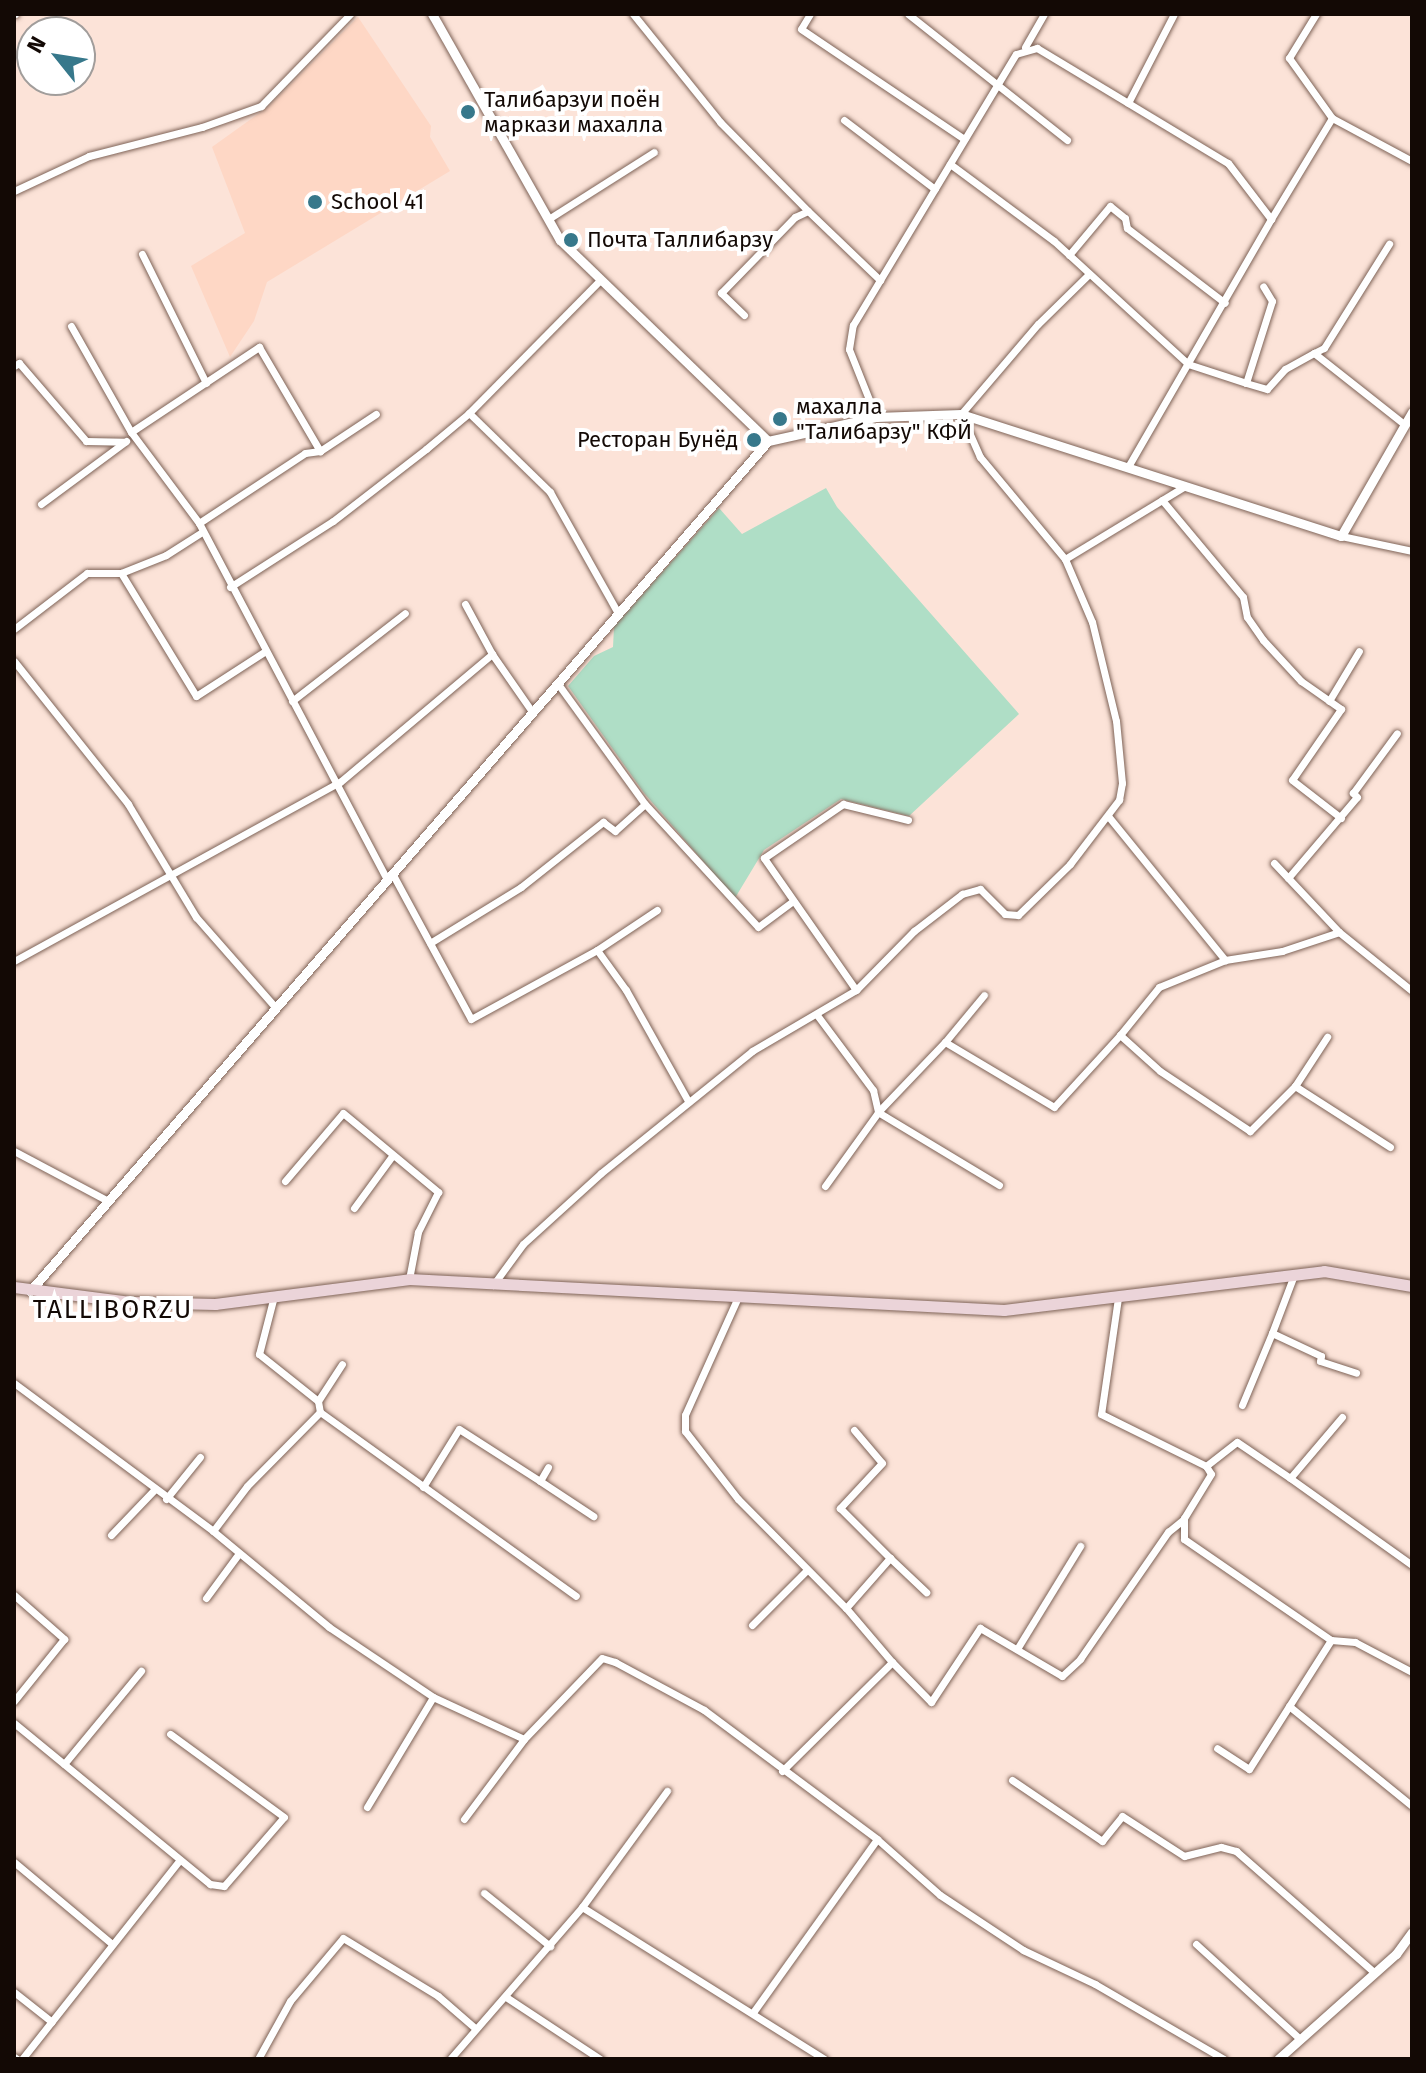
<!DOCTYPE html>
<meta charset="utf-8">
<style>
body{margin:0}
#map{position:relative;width:1426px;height:2073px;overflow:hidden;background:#fce3d8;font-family:"Fira Sans",sans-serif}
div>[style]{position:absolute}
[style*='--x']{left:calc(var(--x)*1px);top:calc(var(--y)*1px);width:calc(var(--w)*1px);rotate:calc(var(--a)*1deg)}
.built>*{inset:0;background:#fed7c5}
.green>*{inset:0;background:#afdec6}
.roads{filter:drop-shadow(0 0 2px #7e6357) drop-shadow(0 0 2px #7e6357)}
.minor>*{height:7px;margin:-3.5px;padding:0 3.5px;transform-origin:3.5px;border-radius:3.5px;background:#fff}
.tertiary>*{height:9px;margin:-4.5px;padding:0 4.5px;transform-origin:4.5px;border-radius:4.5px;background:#fff}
.secondary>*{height:11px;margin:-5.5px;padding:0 5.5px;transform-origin:5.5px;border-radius:5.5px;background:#ebd4d9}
.dots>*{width:22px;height:22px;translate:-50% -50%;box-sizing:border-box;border:4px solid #fff;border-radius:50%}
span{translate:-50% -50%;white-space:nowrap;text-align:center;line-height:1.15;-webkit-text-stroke:8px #fff;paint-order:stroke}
.poi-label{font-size:22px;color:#130905}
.left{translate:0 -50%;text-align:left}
.right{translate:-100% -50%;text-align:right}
.quarter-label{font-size:26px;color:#130905;letter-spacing:2px}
.frame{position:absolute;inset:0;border:16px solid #130905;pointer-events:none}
.north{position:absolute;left:16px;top:16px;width:80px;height:80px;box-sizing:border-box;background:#fff;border:2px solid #a19d9b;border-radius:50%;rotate:300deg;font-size:22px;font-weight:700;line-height:32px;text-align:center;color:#130905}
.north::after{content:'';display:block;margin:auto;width:28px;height:36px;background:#37788b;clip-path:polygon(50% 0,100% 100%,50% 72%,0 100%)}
</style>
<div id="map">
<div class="built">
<i style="clip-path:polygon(358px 17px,431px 126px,430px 137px,450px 171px,267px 282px,254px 321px,230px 357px,191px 266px,245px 233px,212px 147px,268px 107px)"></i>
</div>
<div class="green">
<i style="clip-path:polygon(826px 488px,837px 507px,1019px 714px,909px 816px,841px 799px,764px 850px,735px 898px,644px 793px,568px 686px,594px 656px,613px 647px,614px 627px,719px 508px,742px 534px)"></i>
</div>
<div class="roads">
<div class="minor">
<i style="--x:14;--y:14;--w:1;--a:0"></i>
<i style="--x:633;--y:14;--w:139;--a:51.1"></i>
<i style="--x:720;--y:122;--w:125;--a:45.3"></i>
<i style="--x:810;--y:14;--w:17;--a:121"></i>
<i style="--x:801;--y:29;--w:197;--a:34"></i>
<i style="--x:908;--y:14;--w:203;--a:38.4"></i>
<i style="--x:1025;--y:47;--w:38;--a:-60"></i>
<i style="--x:1128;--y:103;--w:100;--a:-62.7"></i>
<i style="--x:1332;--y:118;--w:91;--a:28.3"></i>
<i style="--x:844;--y:120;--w:114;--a:37.2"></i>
<i style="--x:950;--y:164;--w:129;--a:36.5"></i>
<i style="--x:1054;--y:241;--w:182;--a:42.5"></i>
<i style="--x:1188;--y:364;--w:61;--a:18.1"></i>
<i style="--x:1246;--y:383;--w:86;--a:-72.4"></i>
<i style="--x:1272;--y:301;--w:17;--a:-121"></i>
<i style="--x:14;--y:191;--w:83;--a:-25"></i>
<i style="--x:89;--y:156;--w:117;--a:-14.4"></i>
<i style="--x:202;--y:127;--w:63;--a:-19.6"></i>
<i style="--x:261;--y:106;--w:128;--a:-45.9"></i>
<i style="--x:550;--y:218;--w:123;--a:-32.4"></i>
<i style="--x:1271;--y:219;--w:118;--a:-58.9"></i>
<i style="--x:1332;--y:118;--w:74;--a:-125.6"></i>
<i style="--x:1289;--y:58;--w:52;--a:-58.5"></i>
<i style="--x:142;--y:254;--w:144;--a:63.6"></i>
<i style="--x:1069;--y:255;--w:64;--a:-50.1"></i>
<i style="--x:1110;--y:206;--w:19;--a:39"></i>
<i style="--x:1125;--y:218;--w:10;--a:79"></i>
<i style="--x:1127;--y:228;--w:123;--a:37.4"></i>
<i style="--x:744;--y:315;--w:32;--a:-136"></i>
<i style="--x:721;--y:293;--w:106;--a:-45.8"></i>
<i style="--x:795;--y:217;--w:14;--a:-25"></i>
<i style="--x:808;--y:211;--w:100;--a:43.8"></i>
<i style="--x:71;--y:326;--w:122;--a:60.5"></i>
<i style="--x:131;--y:432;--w:114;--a:53.2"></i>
<i style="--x:199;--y:523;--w:403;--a:62.2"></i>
<i style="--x:1314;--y:353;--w:11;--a:-27"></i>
<i style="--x:1324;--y:348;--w:123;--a:-58"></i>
<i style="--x:14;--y:366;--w:6;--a:-31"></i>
<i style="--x:19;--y:363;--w:103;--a:49.3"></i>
<i style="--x:86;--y:441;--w:39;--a:1"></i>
<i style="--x:1246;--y:383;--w:22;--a:16"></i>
<i style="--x:1267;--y:389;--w:27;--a:-48"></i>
<i style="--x:1285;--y:369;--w:33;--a:-29"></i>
<i style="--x:1314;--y:353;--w:115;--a:38.3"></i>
<i style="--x:469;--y:413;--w:113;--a:44.3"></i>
<i style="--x:550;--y:492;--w:139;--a:60.7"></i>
<i style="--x:876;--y:417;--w:73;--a:-111.7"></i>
<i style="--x:849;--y:349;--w:24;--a:-81"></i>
<i style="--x:853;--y:325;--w:316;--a:-59"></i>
<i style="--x:1016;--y:54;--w:22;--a:-16"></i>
<i style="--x:1037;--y:48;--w:223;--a:31.1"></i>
<i style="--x:1228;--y:163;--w:71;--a:52.5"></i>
<i style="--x:1271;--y:219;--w:286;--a:120"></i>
<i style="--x:131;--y:432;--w:154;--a:-33.6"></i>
<i style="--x:259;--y:347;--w:121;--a:59.6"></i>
<i style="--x:1162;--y:500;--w:126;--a:50.1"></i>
<i style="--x:1243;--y:597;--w:20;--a:79"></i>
<i style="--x:1247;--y:617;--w:28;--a:55"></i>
<i style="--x:1263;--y:640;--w:56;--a:47.2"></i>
<i style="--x:1301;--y:681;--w:49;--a:35"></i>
<i style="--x:1341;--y:709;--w:86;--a:124.6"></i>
<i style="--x:1292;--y:780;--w:62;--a:37.8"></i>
<i style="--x:41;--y:504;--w:106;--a:-36.5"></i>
<i style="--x:199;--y:523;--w:127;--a:-33.4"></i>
<i style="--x:305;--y:453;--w:15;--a:-8"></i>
<i style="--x:320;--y:451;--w:67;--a:-33.5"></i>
<i style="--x:1341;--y:536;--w:73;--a:11.9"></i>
<i style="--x:1065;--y:559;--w:133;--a:-129.8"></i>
<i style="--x:980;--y:457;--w:47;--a:-113.8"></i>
<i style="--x:961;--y:414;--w:118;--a:-49.5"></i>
<i style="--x:1038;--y:324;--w:71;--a:-44.4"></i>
<i style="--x:121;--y:573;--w:48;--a:-21.8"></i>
<i style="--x:166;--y:555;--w:43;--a:-32.6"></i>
<i style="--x:230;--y:587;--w:122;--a:-32.7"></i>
<i style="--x:333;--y:521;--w:118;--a:-37.7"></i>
<i style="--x:426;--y:449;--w:56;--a:-39.9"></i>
<i style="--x:469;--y:413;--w:184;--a:-45.4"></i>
<i style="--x:465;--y:604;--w:57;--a:61.6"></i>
<i style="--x:14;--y:629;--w:92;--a:-37.5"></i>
<i style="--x:87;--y:573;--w:34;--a:0"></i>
<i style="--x:121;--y:573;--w:144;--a:58.6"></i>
<i style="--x:196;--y:696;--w:81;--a:-32.9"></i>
<i style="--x:14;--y:661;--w:183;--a:51.4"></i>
<i style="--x:128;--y:804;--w:132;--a:59"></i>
<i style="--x:196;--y:917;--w:120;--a:48.7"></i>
<i style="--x:558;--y:684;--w:148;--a:54.1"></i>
<i style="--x:292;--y:701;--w:143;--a:-37.9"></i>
<i style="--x:1329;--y:701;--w:58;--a:-59"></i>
<i style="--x:1108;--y:816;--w:186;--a:50.9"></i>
<i style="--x:1274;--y:863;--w:95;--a:46.7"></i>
<i style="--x:392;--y:873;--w:166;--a:61.6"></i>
<i style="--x:471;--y:1019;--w:144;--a:-28.7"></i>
<i style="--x:1288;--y:878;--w:106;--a:-49.6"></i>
<i style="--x:1357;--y:797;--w:6;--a:-135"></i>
<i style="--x:1353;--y:793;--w:74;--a:-53.7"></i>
<i style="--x:657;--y:910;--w:72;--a:146.3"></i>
<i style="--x:597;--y:950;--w:49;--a:54.1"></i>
<i style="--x:626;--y:990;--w:127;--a:60.8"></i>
<i style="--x:430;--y:943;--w:107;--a:-31.6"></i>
<i style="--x:521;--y:887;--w:105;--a:-38.4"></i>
<i style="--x:603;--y:822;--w:15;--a:37"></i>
<i style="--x:615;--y:831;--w:40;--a:-42"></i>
<i style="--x:645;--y:804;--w:167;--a:47.4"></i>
<i style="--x:758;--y:927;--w:44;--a:-36.6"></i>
<i style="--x:14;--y:961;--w:372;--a:-28.8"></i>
<i style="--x:340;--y:782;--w:199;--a:-40.1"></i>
<i style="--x:492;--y:654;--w:72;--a:55.2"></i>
<i style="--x:856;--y:990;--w:161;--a:-124.9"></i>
<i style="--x:764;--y:858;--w:96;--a:-34.4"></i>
<i style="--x:843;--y:804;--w:67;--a:13.8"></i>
<i style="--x:817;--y:1015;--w:94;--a:53.3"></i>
<i style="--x:873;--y:1090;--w:23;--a:77"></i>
<i style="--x:945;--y:1042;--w:61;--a:-50.3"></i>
<i style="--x:1295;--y:1086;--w:59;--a:-56.9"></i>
<i style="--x:1390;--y:1147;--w:113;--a:-147.3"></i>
<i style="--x:1295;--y:1086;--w:64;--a:135"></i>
<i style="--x:1250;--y:1131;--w:108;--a:-146.3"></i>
<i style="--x:1160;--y:1071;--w:54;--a:-138"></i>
<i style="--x:1120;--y:1035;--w:62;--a:-50.9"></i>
<i style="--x:1159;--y:987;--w:71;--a:-22.2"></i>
<i style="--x:1225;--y:960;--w:58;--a:-9"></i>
<i style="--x:1282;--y:951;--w:60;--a:-18.4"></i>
<i style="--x:1339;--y:932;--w:94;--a:38.9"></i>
<i style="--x:14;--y:1151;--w:106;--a:28"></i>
<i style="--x:285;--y:1181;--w:89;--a:-49.5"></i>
<i style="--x:343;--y:1113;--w:124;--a:39.7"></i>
<i style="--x:438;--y:1192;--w:45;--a:116.6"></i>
<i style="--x:418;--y:1232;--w:48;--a:100.8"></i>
<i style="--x:999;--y:1185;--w:141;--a:-148.9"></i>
<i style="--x:878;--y:1112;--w:97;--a:-46.3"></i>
<i style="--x:945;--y:1042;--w:127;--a:30.8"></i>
<i style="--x:1054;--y:1107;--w:98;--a:-47.5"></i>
<i style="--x:825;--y:1186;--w:89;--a:-54.2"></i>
<i style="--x:354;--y:1208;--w:64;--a:-53.8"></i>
<i style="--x:1294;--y:1275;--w:62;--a:110.8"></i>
<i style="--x:1272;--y:1333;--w:54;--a:25.1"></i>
<i style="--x:1321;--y:1356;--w:5;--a:101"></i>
<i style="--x:1320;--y:1361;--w:38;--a:18"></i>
<i style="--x:493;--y:1285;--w:51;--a:-53.8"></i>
<i style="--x:523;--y:1244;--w:105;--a:-42.3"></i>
<i style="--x:601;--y:1173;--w:194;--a:-38.9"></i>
<i style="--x:752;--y:1051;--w:121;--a:-30.4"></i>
<i style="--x:856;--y:990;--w:83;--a:-45.5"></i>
<i style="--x:914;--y:931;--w:61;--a:-37.6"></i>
<i style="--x:962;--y:894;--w:19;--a:-16"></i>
<i style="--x:980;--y:889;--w:35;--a:45"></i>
<i style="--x:1005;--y:914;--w:13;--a:4"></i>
<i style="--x:1018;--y:915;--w:73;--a:-44.4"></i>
<i style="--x:1070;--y:864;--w:81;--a:-52.6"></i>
<i style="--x:1119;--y:800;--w:17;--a:-80"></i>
<i style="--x:1122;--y:783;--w:62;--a:-95.5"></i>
<i style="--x:1116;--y:721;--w:102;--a:-103.6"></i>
<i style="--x:1092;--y:622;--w:69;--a:-113.2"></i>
<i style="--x:1065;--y:559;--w:140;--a:-31.3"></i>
<i style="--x:274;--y:1296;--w:60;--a:104.5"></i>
<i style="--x:259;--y:1354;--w:75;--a:38.5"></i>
<i style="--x:318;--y:1401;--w:11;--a:80"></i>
<i style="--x:320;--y:1412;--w:315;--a:35.7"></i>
<i style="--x:738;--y:1297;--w:129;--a:114.2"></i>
<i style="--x:685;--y:1415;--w:16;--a:90"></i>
<i style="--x:685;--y:1431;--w:86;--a:52.1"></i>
<i style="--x:738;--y:1499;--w:153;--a:45.3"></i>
<i style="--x:1118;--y:1298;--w:117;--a:98.3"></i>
<i style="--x:1101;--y:1414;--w:117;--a:26.3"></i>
<i style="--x:1206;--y:1466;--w:9;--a:58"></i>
<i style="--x:1211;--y:1474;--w:52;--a:121.5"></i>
<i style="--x:1184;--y:1518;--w:21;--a:90"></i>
<i style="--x:1184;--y:1539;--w:178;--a:34.5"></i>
<i style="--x:1331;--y:1640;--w:153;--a:122.4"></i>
<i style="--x:1249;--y:1769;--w:38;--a:-147"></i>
<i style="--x:14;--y:1383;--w:248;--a:36.6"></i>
<i style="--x:213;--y:1531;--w:151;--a:39.6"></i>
<i style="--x:329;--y:1627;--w:125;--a:33.9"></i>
<i style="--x:433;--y:1697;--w:100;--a:24.8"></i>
<i style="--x:524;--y:1739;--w:112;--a:-46.1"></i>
<i style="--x:602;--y:1658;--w:14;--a:17"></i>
<i style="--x:615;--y:1662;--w:101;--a:28.3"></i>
<i style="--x:704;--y:1710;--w:216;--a:36.7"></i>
<i style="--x:877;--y:1839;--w:84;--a:41.6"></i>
<i style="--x:940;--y:1895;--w:100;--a:33.5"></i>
<i style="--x:1023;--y:1950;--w:80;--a:25.3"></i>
<i style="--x:1095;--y:1984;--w:149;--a:30.2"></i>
<i style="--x:318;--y:1401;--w:44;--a:-57"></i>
<i style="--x:1242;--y:1405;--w:78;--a:-67.4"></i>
<i style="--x:1342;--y:1417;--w:80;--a:130.4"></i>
<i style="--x:1290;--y:1478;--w:150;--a:35.5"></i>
<i style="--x:854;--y:1430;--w:43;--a:49.7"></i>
<i style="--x:882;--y:1463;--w:62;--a:133"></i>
<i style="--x:840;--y:1508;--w:71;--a:45"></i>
<i style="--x:1206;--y:1466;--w:39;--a:-38"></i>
<i style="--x:1237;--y:1442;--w:64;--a:34.2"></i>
<i style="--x:540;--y:1481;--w:64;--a:33.4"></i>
<i style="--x:423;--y:1487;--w:68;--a:-58.2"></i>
<i style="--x:459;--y:1429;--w:96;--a:32.7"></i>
<i style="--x:540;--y:1481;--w:16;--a:-60"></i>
<i style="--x:166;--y:1499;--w:54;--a:-51"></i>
<i style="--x:213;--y:1531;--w:56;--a:-52.9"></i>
<i style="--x:247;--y:1486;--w:104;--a:-45.4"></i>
<i style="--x:111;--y:1535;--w:64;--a:-46.3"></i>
<i style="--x:14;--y:1595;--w:67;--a:41.3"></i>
<i style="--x:64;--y:1639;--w:80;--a:128.9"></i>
<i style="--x:206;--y:1598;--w:52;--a:-53.6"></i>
<i style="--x:752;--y:1625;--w:78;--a:-45"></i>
<i style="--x:1331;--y:1640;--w:24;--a:5"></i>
<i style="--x:1355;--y:1642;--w:64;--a:27.8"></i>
<i style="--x:1017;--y:1649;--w:121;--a:-58.5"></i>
<i style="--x:892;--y:1662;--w:71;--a:-130.4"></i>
<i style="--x:846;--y:1608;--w:67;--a:-48.7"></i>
<i style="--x:890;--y:1558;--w:50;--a:43.4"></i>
<i style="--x:1289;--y:1706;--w:159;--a:39.1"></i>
<i style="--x:14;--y:1723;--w:254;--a:39.4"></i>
<i style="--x:210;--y:1884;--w:14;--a:8"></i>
<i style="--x:224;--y:1886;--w:91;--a:-49"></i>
<i style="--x:284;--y:1817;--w:141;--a:-143.9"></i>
<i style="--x:64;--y:1764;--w:121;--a:-50.4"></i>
<i style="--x:782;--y:1771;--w:155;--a:-44.7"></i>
<i style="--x:892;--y:1662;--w:56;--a:45.7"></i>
<i style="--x:931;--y:1702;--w:89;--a:-56.5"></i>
<i style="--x:980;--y:1628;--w:95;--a:30.3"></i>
<i style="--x:1062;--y:1676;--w:25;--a:-43"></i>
<i style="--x:1080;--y:1659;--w:155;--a:-55.3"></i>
<i style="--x:1168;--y:1532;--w:19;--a:-39"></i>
<i style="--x:1012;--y:1780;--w:109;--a:34.1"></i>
<i style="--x:1102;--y:1841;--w:32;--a:-51"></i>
<i style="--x:1122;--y:1816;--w:74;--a:32.8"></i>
<i style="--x:1184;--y:1856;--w:38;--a:-14"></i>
<i style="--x:1221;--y:1847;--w:16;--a:15"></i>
<i style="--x:1236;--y:1851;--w:185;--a:41.3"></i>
<i style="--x:367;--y:1807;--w:128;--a:-59"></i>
<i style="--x:464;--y:1819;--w:100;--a:-53.1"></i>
<i style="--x:14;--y:1862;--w:128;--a:39.9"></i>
<i style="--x:484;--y:1893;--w:85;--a:38.8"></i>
<i style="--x:582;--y:1907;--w:286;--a:32.1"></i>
<i style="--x:1196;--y:1944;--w:141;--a:42.4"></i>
<i style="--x:14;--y:1992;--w:48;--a:38.3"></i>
<i style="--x:506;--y:1997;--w:113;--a:33.4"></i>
<i style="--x:754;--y:2011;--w:211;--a:-54.4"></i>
<i style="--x:14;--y:2057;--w:4;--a:34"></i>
<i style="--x:22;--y:2059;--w:254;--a:-51.6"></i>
<i style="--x:258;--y:2059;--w:66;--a:-61.1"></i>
<i style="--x:290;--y:2001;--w:82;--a:-49.9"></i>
<i style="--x:343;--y:1938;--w:111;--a:31.4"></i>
<i style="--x:438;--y:1996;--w:49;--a:40.9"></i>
<i style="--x:450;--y:2059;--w:201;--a:-49"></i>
<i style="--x:582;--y:1907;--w:144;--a:-53.8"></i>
</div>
<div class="tertiary">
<i style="--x:432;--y:14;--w:260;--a:60.5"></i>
<i style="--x:560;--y:240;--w:289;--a:44"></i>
<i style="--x:30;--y:1291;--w:1126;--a:-49.03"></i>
<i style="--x:768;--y:441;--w:111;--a:-12.5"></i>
<i style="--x:876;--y:417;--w:85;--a:-2"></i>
<i style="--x:961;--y:414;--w:399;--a:17.8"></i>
<i style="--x:1341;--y:536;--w:143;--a:-60.2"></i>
<i style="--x:1278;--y:2059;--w:158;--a:-41.7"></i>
<i style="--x:1396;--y:1954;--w:27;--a:-54"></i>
</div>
<div class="secondary">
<i style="--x:14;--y:1287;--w:117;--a:7.4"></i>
<i style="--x:130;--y:1302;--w:85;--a:1.3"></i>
<i style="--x:215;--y:1304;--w:196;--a:-7.3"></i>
<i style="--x:409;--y:1279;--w:596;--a:2.98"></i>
<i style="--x:1004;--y:1310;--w:322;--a:-6.9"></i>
<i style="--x:1324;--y:1271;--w:89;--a:9.7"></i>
</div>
</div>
<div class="dots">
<i style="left:468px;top:112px;background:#37788b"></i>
<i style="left:315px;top:202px;background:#37788b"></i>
<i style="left:571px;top:240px;background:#37788b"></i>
<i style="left:780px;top:419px;background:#37788b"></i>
<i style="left:754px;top:440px;background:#37788b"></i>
</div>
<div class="poi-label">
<span class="left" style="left:484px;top:112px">Талибарзуи поён<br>маркази махалла</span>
<span class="left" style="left:331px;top:202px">School 41</span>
<span class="left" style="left:587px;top:240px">Почта Таллибарзу</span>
<span class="left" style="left:796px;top:419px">махалла<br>"Талибарзу" КФЙ</span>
<span class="right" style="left:738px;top:440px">Ресторан Бунёд</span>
</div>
<div class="quarter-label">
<span style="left:113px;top:1310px">TALLIBORZU</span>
</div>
<div class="frame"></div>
<div class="north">N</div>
</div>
